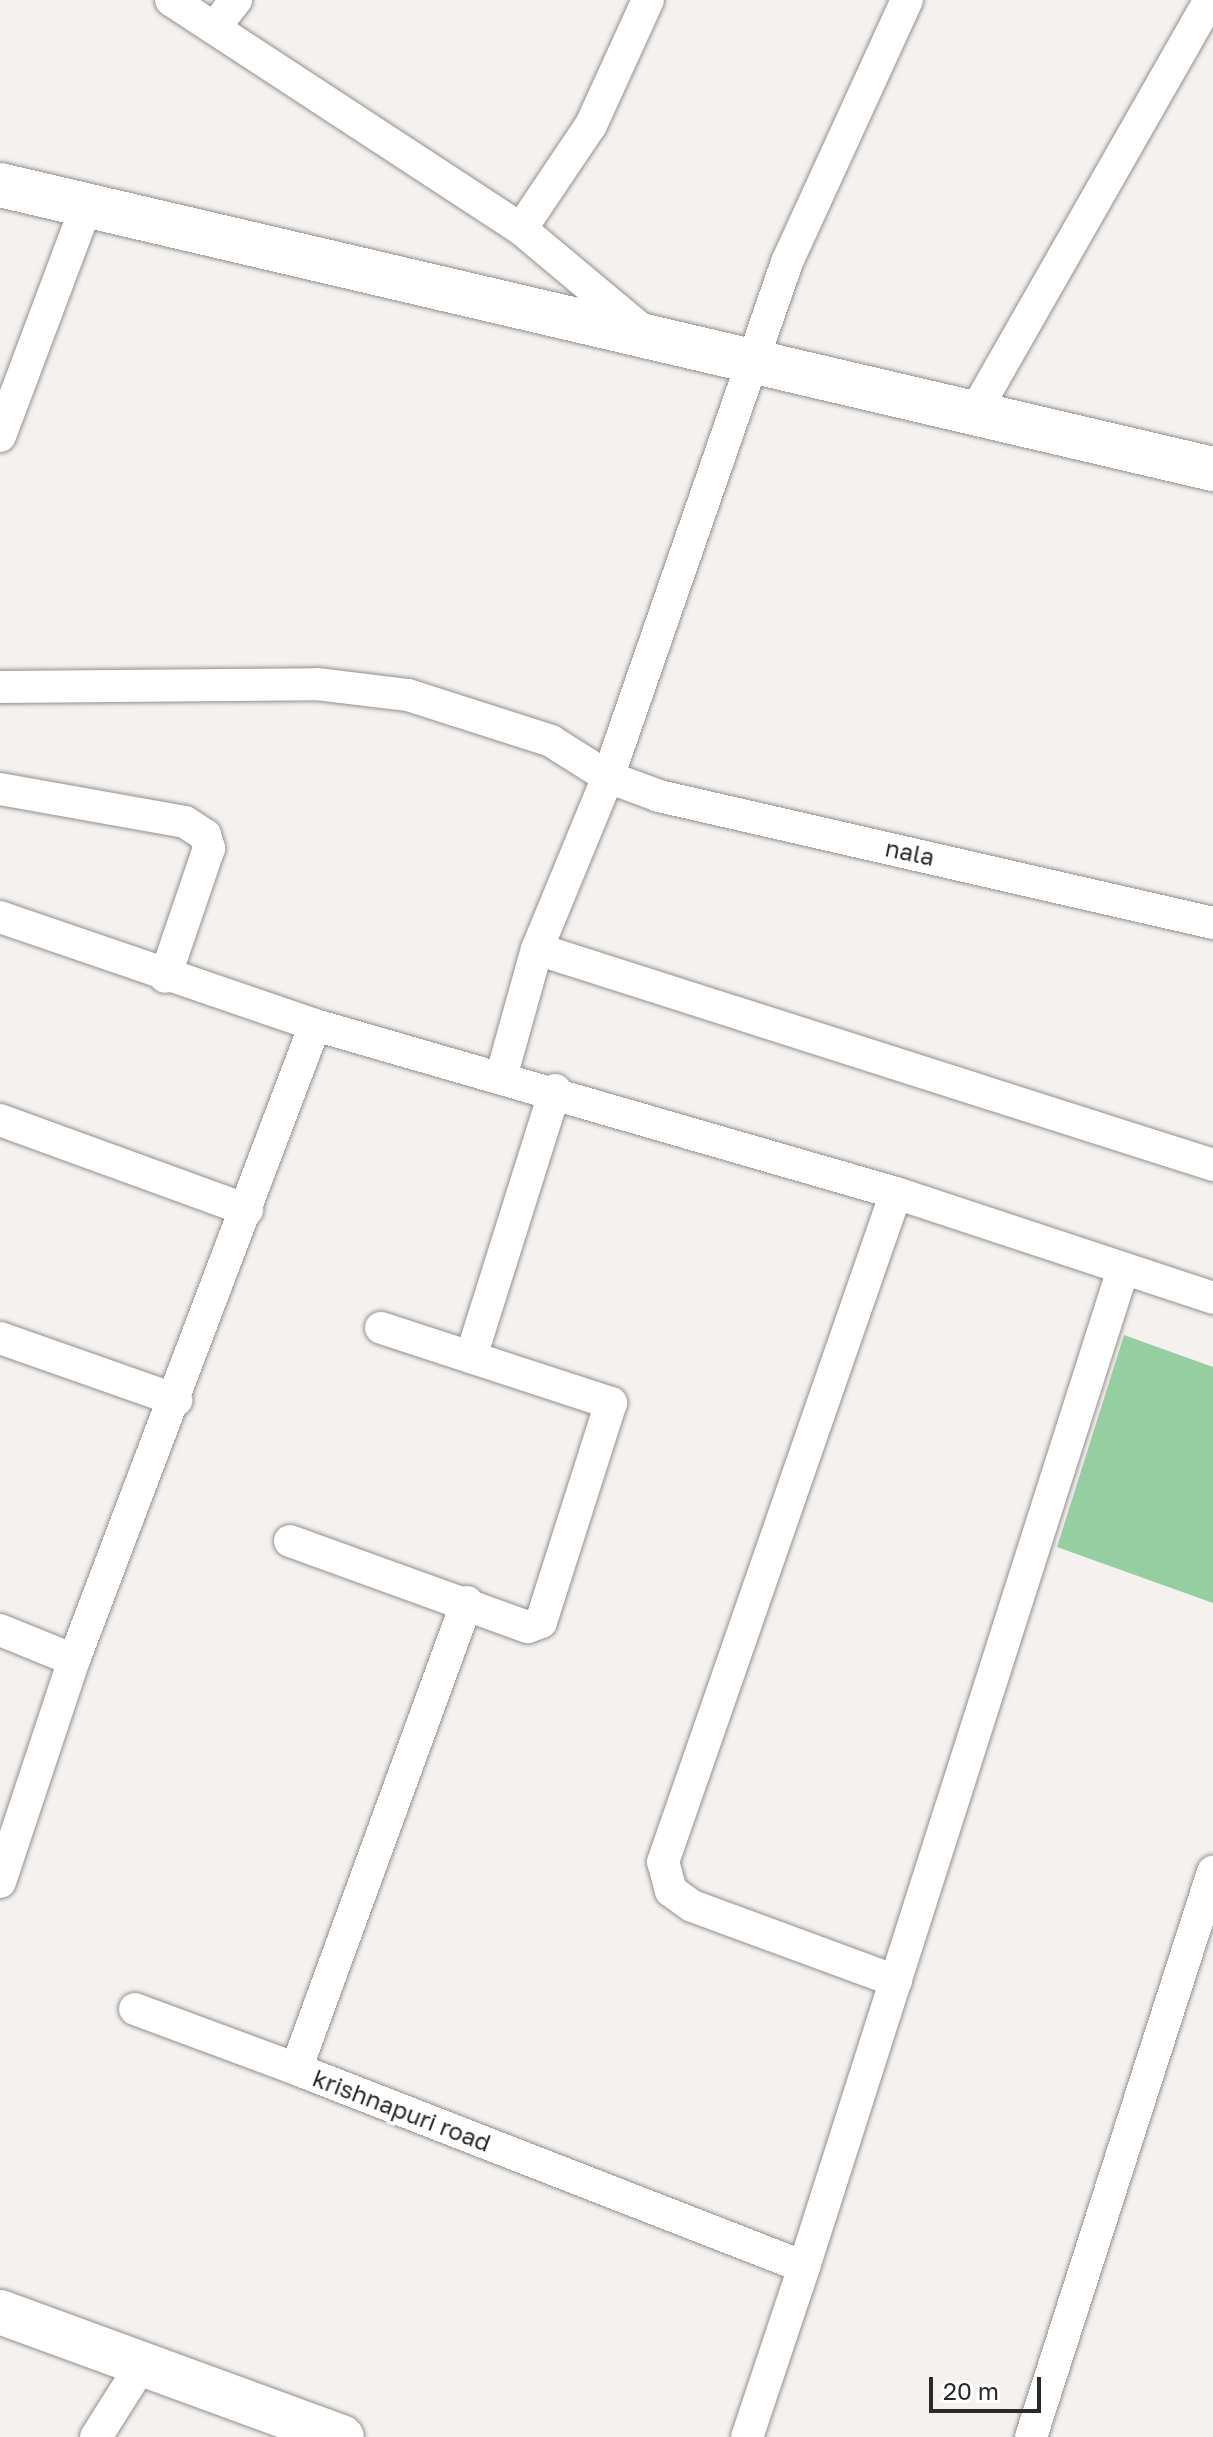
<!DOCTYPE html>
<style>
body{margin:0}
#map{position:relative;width:1213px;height:2437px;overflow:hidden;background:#f4f1ef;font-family:"Golos Text",sans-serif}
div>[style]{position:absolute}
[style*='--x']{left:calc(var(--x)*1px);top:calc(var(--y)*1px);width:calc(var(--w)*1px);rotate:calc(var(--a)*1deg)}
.green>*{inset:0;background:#95cfa1}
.roads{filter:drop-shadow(0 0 2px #92908e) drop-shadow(0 0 2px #92908e)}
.street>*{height:32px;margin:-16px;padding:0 16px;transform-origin:16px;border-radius:16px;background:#fff}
.secondary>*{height:44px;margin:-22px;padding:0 22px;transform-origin:22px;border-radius:22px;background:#fff}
span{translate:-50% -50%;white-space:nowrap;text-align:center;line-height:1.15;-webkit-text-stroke:7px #fff;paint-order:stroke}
.street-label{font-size:24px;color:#2b2a29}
.scale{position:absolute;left:929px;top:2377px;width:112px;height:36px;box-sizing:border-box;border:4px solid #2b2a29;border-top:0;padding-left:10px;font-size:24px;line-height:28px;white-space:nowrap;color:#2b2a29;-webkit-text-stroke:6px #fff;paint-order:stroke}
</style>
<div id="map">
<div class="green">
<i style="clip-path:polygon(1124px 1335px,1213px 1367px,1213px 1603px,1057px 1547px)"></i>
</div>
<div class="roads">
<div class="street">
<i style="--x:171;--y:0;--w:418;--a:33.2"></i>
<i style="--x:521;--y:229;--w:160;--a:39.9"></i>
<i style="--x:214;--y:28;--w:36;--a:-52"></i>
<i style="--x:521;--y:229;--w:125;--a:-56.1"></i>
<i style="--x:591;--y:125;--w:137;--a:-65.5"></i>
<i style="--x:972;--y:417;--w:480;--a:-60.3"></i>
<i style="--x:0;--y:436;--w:248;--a:-69.4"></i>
<i style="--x:0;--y:687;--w:317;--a:-0.5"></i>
<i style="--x:317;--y:684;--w:92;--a:6.9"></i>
<i style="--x:408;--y:695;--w:150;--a:17.8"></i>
<i style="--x:551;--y:741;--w:67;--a:32.3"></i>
<i style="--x:608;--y:777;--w:54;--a:20.4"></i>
<i style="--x:659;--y:796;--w:568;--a:12.91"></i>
<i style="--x:0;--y:789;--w:188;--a:10.1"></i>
<i style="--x:185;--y:822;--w:24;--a:33"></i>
<i style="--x:205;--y:835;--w:14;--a:73"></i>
<i style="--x:209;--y:848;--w:136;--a:108.8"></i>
<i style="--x:0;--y:917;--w:333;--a:18.9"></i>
<i style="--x:315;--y:1025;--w:605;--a:16.13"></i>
<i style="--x:896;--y:1193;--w:334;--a:18.3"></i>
<i style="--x:537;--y:949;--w:710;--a:17.72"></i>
<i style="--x:502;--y:1074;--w:130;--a:-74.4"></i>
<i style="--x:537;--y:949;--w:186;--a:-67.6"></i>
<i style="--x:608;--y:777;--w:545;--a:-70.83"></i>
<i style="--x:787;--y:262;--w:288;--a:-65.4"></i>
<i style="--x:0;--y:1120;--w:263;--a:20"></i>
<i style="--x:0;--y:1338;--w:187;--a:19.4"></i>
<i style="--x:471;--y:1357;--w:280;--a:-72.5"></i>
<i style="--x:290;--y:1541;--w:253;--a:19.9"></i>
<i style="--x:528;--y:1627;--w:14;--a:-21"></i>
<i style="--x:541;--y:1622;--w:230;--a:-72.3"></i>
<i style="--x:611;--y:1403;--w:242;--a:-161.9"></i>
<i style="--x:467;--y:1602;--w:497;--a:110.1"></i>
<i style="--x:296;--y:2069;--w:545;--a:21.29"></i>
<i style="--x:804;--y:2267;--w:179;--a:108.5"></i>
<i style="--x:0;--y:1630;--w:80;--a:22.1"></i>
<i style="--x:0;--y:1882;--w:234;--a:-71.6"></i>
<i style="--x:74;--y:1660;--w:679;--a:-69.22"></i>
<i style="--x:896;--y:1981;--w:217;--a:-159.8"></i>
<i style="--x:692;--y:1906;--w:26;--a:-144"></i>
<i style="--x:671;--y:1891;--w:30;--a:-105"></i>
<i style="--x:663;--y:1862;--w:708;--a:-70.8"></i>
<i style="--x:135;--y:2009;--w:172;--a:20.4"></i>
<i style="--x:804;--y:2267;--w:1048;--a:-72.27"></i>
<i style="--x:96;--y:2437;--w:90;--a:-57.7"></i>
<i style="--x:1031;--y:2437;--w:594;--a:-72.15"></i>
</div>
<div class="secondary">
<i style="--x:0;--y:185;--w:1246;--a:13.18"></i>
<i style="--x:0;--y:2312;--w:364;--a:20.1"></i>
</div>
</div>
<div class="street-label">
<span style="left:910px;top:852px;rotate:12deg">nala</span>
<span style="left:402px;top:2110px;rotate:21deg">krishnapuri road</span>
</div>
<div class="scale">20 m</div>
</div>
